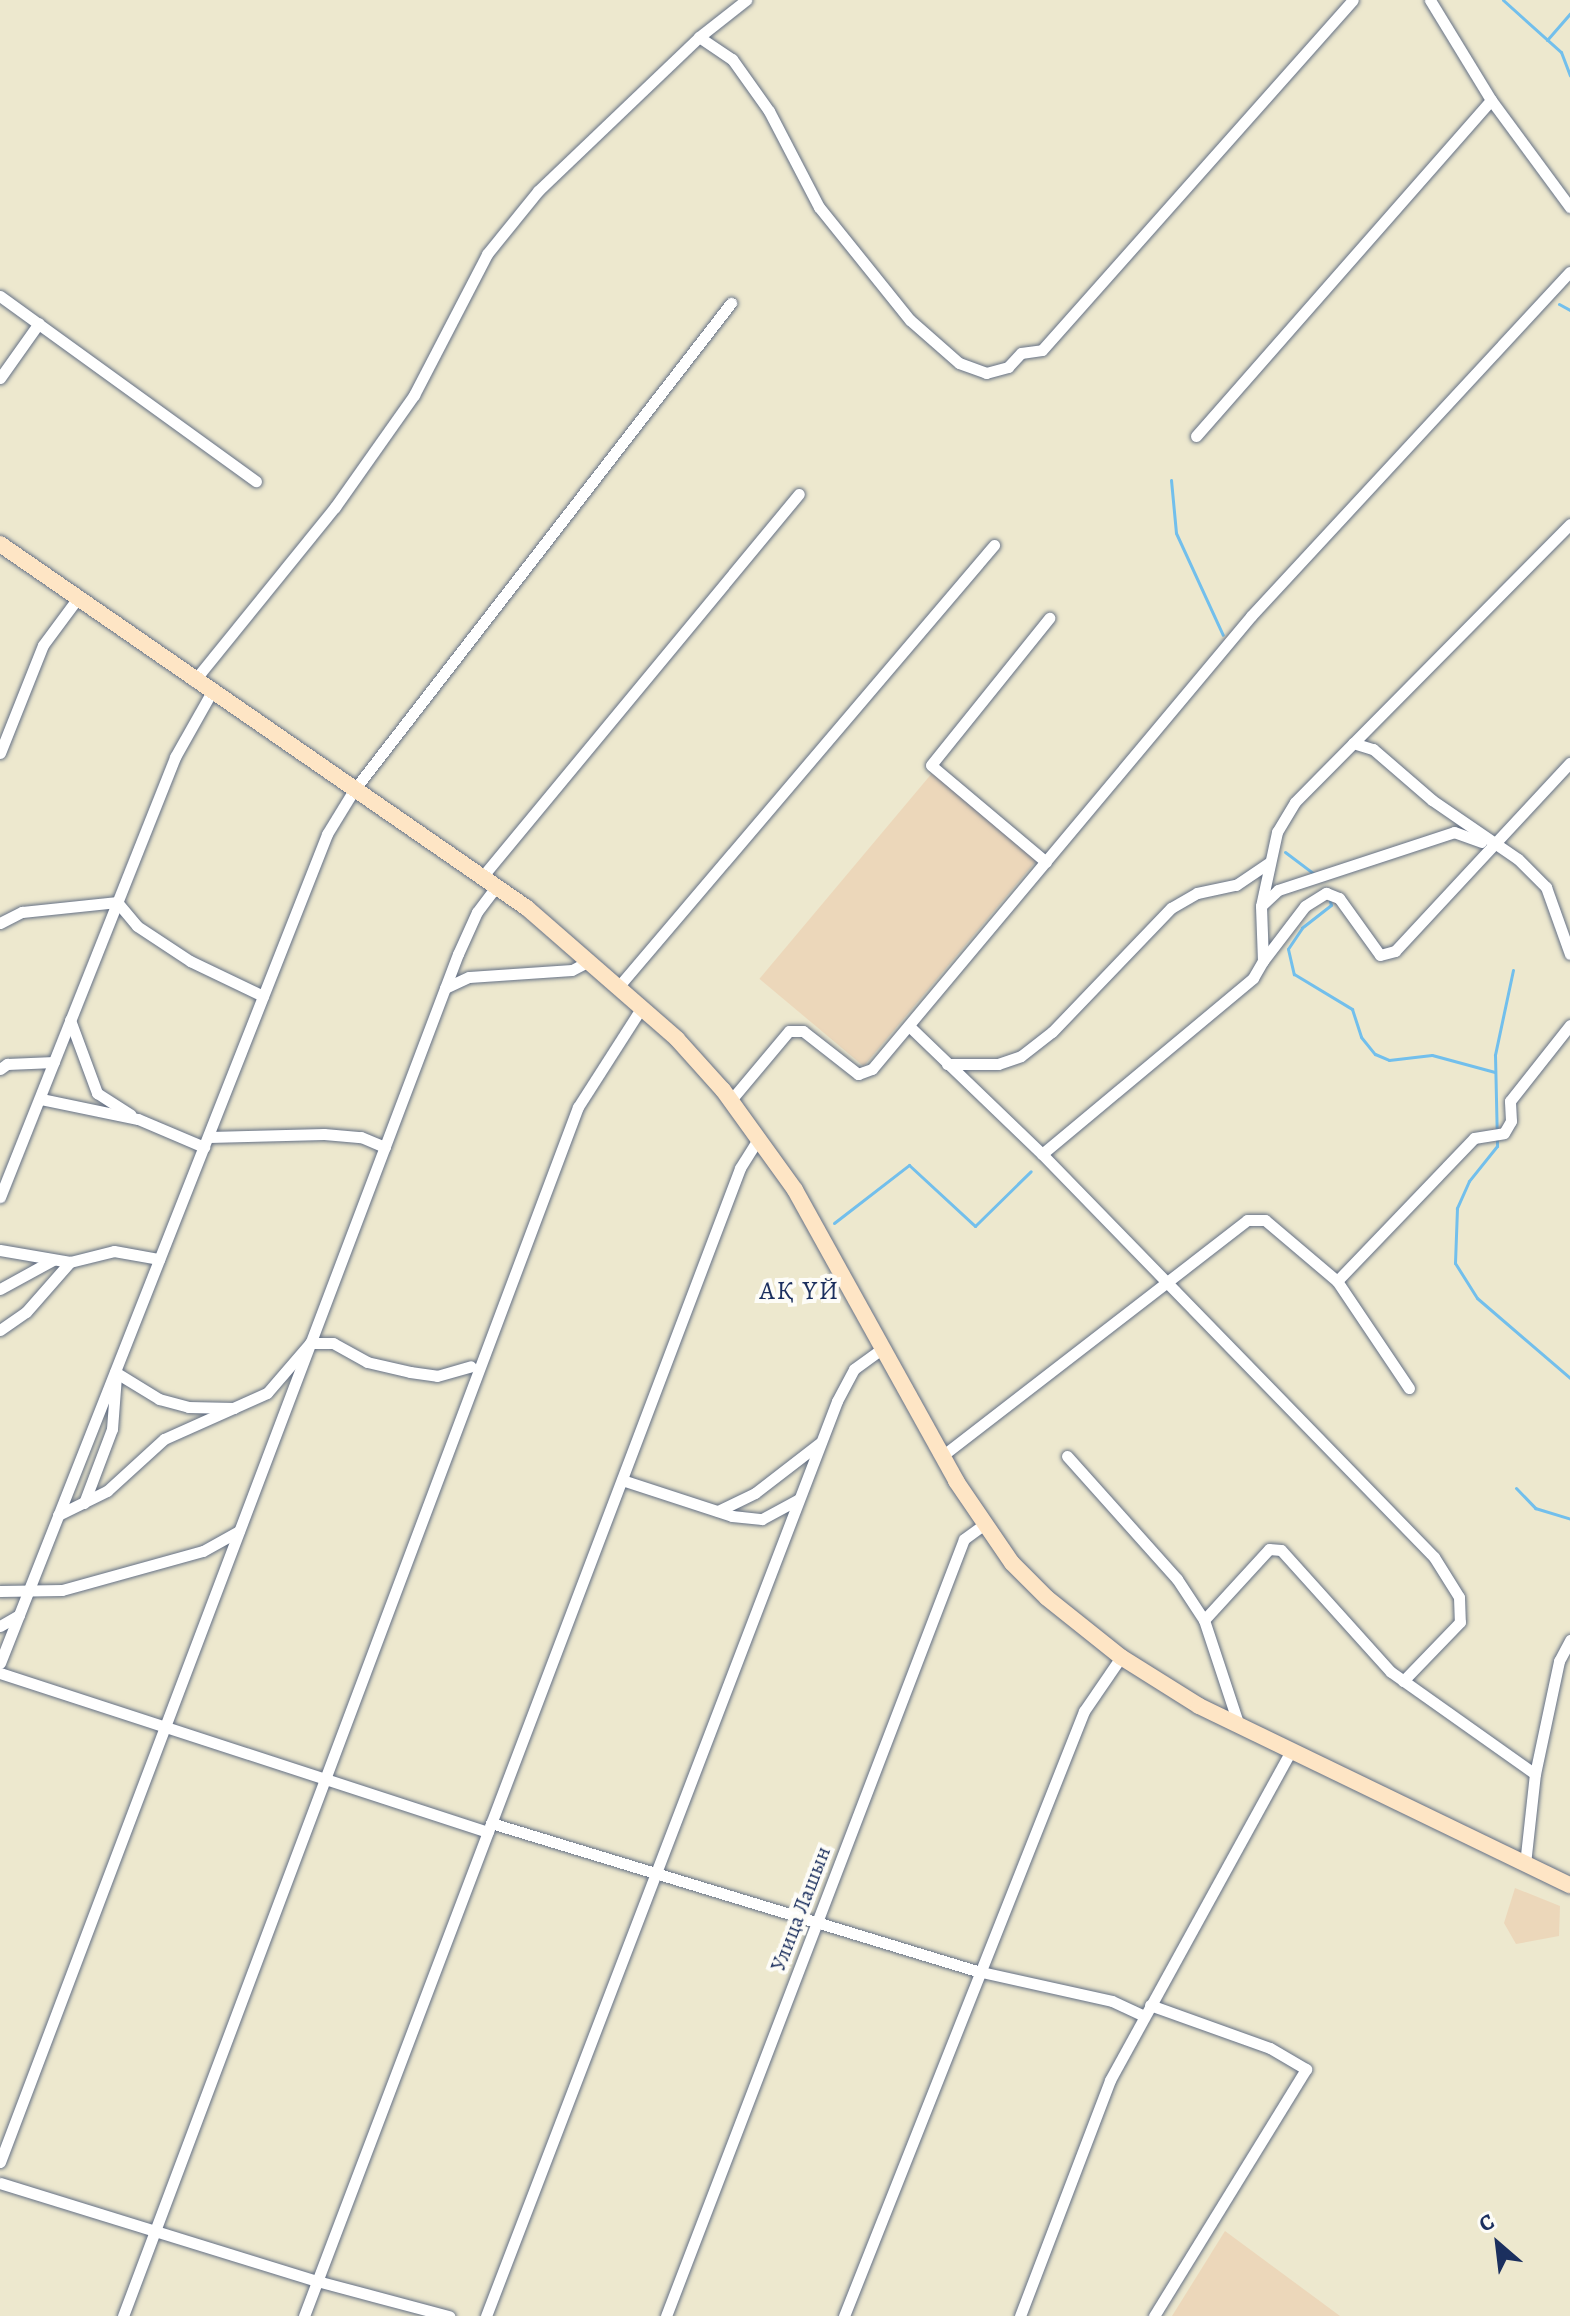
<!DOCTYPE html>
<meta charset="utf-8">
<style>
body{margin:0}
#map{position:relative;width:1570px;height:2316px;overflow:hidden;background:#ede8ce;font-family:Alegreya,serif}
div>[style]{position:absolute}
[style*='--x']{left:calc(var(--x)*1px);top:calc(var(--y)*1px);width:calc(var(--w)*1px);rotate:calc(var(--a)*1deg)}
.built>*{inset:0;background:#ecd7ba;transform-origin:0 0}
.stream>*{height:3px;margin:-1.5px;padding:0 1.5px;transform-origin:1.5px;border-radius:1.5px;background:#72bfec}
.roads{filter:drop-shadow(0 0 2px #647085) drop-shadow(0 0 2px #647085)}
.minor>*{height:11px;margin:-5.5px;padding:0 5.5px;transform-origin:5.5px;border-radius:5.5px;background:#fff}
.secondary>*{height:16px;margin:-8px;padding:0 8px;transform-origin:8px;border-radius:8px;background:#fee5c5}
span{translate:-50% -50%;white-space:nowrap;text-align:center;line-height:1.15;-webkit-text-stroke:8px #fdfcf7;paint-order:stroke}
.street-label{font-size:22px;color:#1b2f5e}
.quarter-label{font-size:26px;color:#1b2f5e;letter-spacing:2px}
.north{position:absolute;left:1458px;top:2204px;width:80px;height:80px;-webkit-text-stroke:6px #fdfcf7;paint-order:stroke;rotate:332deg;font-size:22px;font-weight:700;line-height:32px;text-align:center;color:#1b2f5e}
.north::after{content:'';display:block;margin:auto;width:28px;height:36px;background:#1b2f5e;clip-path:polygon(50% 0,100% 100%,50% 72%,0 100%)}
</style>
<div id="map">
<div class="built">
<i style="left:933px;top:772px;width:136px;height:270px;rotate:40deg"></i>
<i style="clip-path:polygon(1515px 1888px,1560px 1906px,1559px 1936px,1516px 1944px,1504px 1923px)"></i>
<i style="clip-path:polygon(1225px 2231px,1340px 2316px,1172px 2316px)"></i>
</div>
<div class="stream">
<i style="--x:1503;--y:0;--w:78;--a:41.9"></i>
<i style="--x:1561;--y:52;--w:25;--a:69"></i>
<i style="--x:1547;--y:40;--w:35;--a:-49"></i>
<i style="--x:1559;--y:304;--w:13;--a:29"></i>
<i style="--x:1171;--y:480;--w:53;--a:84.6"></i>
<i style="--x:1176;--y:533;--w:112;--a:65.3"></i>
<i style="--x:1285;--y:852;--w:38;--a:37"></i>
<i style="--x:1329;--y:897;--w:8;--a:76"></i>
<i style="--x:1331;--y:905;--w:37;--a:142"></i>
<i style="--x:1302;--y:928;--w:25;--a:124"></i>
<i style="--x:1288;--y:949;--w:26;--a:77"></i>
<i style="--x:1294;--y:974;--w:68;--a:31.1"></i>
<i style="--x:1352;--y:1009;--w:29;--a:72"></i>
<i style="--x:1361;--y:1037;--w:22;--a:51"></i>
<i style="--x:1375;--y:1054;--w:15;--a:23"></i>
<i style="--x:1389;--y:1060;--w:43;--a:-6.6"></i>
<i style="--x:1432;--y:1055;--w:65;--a:15.1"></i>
<i style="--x:1513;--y:970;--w:87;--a:102"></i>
<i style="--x:1495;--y:1055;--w:91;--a:88.7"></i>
<i style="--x:1497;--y:1146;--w:45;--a:128.7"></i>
<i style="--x:1469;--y:1181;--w:30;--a:114"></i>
<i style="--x:1457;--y:1208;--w:55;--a:92.1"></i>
<i style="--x:1455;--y:1263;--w:41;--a:57.8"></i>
<i style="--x:1477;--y:1298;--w:123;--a:40.7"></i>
<i style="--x:834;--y:1223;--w:95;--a:-37.7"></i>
<i style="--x:909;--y:1165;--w:90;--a:42.7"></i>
<i style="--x:975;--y:1226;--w:78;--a:-44.5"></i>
<i style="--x:1516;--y:1488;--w:28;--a:46"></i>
<i style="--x:1535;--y:1508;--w:37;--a:17"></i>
</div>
<div class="roads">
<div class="minor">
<i style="--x:1430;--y:0;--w:117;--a:58.6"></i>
<i style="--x:1491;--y:100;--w:133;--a:53.6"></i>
<i style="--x:699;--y:37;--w:40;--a:34"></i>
<i style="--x:732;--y:59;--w:64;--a:54.6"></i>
<i style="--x:769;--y:111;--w:108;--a:62.5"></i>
<i style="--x:819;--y:207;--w:145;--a:51.2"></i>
<i style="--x:910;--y:320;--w:65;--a:41.3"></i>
<i style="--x:959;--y:363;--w:29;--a:20"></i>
<i style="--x:986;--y:373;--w:23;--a:-15"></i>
<i style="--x:1008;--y:367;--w:19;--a:-47"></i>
<i style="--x:1021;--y:353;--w:21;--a:-8"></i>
<i style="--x:1042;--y:350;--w:468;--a:-48.4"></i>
<i style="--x:0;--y:296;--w:316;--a:35.9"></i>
<i style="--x:0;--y:378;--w:67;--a:-54.7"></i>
<i style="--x:1196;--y:436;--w:447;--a:-48.7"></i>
<i style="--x:194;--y:681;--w:224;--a:-51"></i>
<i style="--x:335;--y:507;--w:137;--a:-54.8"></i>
<i style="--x:414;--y:395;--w:159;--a:-62.6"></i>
<i style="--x:487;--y:254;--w:81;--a:-51"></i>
<i style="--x:538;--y:191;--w:223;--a:-43.7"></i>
<i style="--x:699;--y:37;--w:60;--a:-38.2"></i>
<i style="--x:1353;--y:743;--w:21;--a:17"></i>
<i style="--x:1373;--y:749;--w:78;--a:40.8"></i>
<i style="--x:1432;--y:800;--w:104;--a:34.5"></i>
<i style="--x:1518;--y:859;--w:40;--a:45"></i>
<i style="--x:1546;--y:887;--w:71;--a:70.3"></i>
<i style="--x:0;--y:753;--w:116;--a:-68.3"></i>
<i style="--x:43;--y:645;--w:57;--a:-53.5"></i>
<i style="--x:1046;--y:862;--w:150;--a:-139.9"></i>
<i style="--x:931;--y:765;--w:189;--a:-51.2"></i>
<i style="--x:482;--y:877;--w:497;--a:-50.4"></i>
<i style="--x:1261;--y:906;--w:23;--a:-43"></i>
<i style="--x:1278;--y:890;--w:185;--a:-18.2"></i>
<i style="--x:1454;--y:832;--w:29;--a:20"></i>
<i style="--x:0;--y:923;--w:25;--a:-27"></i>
<i style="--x:22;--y:912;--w:96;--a:-6"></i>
<i style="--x:117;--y:902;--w:31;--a:50"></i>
<i style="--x:137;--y:926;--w:64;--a:33.4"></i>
<i style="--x:190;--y:961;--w:81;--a:25.6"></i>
<i style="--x:1263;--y:961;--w:69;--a:-52.6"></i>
<i style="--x:1305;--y:906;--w:25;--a:-32"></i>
<i style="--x:1326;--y:893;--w:14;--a:21"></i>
<i style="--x:1339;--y:898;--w:70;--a:54.3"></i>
<i style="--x:1380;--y:955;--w:16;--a:-15"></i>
<i style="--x:1395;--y:951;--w:257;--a:-47.1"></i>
<i style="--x:619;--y:986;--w:579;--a:-49.62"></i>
<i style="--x:445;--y:988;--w:26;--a:-25"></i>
<i style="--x:469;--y:977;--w:103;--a:-3.9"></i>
<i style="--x:572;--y:970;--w:19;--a:-28"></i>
<i style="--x:70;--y:1020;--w:78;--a:69.7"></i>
<i style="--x:97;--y:1093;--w:40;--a:32.9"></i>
<i style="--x:909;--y:1026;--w:185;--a:43.9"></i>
<i style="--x:1042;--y:1154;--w:562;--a:45.79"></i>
<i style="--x:1434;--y:1557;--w:47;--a:58"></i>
<i style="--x:1459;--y:1597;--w:25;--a:88"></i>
<i style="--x:1460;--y:1622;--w:82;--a:134"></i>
<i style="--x:947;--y:1064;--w:51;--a:0"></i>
<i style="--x:998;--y:1064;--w:24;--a:-19"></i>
<i style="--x:1021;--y:1056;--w:39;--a:-38"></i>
<i style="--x:1052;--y:1032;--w:172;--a:-46.2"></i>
<i style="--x:1171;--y:908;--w:30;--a:-30"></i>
<i style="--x:1197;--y:893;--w:40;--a:-12"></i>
<i style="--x:1236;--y:885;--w:41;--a:-34.1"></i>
<i style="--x:0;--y:1069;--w:9;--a:-36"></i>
<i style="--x:7;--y:1064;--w:47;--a:-2.4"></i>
<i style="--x:41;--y:1099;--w:99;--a:11.7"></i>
<i style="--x:138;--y:1119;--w:72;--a:23"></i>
<i style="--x:731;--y:1100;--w:90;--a:-50"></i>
<i style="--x:789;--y:1031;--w:14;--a:0"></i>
<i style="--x:803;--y:1031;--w:70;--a:38"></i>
<i style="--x:858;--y:1074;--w:15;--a:-20"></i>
<i style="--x:872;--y:1069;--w:591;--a:-50.08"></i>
<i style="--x:1251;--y:616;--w:469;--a:-47.2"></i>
<i style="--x:209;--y:1137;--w:115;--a:-1.5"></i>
<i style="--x:324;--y:1134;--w:37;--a:5"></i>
<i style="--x:361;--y:1137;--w:26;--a:23"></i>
<i style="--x:1042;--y:1154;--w:275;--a:-39.8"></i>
<i style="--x:1253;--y:978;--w:20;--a:-60"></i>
<i style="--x:1263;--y:961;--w:55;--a:-92.1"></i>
<i style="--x:1261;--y:906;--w:76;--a:-77.8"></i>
<i style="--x:1277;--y:832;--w:35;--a:-59"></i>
<i style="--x:1295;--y:802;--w:391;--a:-45.3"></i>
<i style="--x:0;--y:1197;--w:474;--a:-68.3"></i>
<i style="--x:175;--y:757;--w:73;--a:-60.6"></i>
<i style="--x:0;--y:1250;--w:71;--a:9.7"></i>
<i style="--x:1337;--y:1281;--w:198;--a:-46.2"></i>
<i style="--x:1474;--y:1138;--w:30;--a:-9"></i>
<i style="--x:1504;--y:1133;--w:14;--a:-60"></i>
<i style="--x:1511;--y:1121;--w:20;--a:-93"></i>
<i style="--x:1510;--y:1101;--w:97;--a:-51.7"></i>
<i style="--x:0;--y:1289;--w:60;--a:-28.7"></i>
<i style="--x:0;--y:1330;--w:32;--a:-35"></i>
<i style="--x:26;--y:1312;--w:67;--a:-48.7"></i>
<i style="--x:70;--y:1262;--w:45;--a:-14"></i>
<i style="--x:114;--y:1251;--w:46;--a:10.1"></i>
<i style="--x:115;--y:1372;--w:52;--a:31.5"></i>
<i style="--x:159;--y:1399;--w:30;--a:15"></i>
<i style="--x:188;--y:1407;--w:46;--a:1.2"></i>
<i style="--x:942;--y:1456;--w:386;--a:-37.7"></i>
<i style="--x:1247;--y:1220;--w:18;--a:0"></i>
<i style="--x:1265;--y:1220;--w:94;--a:40.3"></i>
<i style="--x:1337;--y:1281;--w:129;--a:56.1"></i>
<i style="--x:1067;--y:1456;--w:165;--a:48.2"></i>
<i style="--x:1177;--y:1579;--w:49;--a:56.6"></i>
<i style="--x:1204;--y:1620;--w:112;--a:71.7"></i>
<i style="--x:622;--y:1480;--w:116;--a:18.1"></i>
<i style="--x:732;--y:1516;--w:30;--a:6"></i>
<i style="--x:762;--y:1519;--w:42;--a:-28.4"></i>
<i style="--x:84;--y:1503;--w:79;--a:-69.3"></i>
<i style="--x:112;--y:1429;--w:53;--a:-85.7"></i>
<i style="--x:718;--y:1511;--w:41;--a:-25.9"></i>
<i style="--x:755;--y:1493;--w:82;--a:-37.6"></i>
<i style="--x:58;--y:1515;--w:55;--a:-26.1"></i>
<i style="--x:107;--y:1491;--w:77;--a:-42.4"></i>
<i style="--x:164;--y:1439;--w:113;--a:-24.1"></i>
<i style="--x:267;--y:1393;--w:66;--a:-49.3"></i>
<i style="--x:310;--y:1343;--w:23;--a:0"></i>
<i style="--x:333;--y:1343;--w:39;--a:29"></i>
<i style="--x:367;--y:1362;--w:44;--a:13.1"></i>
<i style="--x:410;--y:1372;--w:27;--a:8"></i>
<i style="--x:437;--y:1376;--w:35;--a:-16"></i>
<i style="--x:0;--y:1591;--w:62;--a:-0.9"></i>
<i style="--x:62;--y:1590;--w:146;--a:-15.5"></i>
<i style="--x:203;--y:1551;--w:41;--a:-29.1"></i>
<i style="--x:1204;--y:1620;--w:96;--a:-47.5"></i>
<i style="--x:1269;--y:1549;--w:12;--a:5"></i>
<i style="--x:1281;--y:1550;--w:164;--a:48"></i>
<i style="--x:1391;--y:1672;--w:176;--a:35.3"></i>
<i style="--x:0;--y:1626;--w:22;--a:-30"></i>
<i style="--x:0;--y:1663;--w:891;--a:-68.47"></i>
<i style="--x:327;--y:834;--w:52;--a:-58.5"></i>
<i style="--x:354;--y:790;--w:616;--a:-52.26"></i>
<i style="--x:0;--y:1673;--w:513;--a:18.05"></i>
<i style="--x:491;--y:1823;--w:508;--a:16.94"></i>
<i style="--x:977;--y:1971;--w:138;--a:12.5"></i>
<i style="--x:1112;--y:2001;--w:35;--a:25"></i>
<i style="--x:1525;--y:1864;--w:91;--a:-83.7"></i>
<i style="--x:1535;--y:1774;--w:116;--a:-78"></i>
<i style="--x:1559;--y:1661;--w:24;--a:-62"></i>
<i style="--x:1150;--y:2005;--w:127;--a:19.7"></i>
<i style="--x:1270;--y:2048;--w:42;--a:30.3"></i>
<i style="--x:1306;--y:2069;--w:290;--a:121.6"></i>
<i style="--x:0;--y:2162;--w:1292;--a:-69.24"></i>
<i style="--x:458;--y:954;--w:46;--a:-65.7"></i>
<i style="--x:477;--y:912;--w:31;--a:-53"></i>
<i style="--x:0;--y:2183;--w:332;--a:17.2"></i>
<i style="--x:317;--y:2281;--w:137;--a:14.9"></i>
<i style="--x:123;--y:2316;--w:1292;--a:-69.38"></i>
<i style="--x:578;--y:1107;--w:119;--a:-57.4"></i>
<i style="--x:304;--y:2316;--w:1228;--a:-69.2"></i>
<i style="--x:740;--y:1168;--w:36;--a:-58"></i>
<i style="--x:486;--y:2316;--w:980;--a:-69.01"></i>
<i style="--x:837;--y:1401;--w:36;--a:-62"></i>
<i style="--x:854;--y:1369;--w:36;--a:-36"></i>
<i style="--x:666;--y:2316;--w:832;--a:-69.02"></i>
<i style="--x:964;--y:1539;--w:24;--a:-36"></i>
<i style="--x:844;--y:2316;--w:651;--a:-68.36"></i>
<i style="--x:1084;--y:1711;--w:65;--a:-55.6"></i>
<i style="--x:1020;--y:2316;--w:253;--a:-69.1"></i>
<i style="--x:1110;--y:2080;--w:376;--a:-61.2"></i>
</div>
<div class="secondary">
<i style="--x:0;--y:544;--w:640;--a:34.63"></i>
<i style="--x:527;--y:908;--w:199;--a:41.1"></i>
<i style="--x:677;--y:1039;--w:69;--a:48"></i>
<i style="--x:723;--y:1090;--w:123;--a:54.2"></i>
<i style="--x:795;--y:1190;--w:333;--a:61"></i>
<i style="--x:956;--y:1481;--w:99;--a:55.7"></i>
<i style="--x:1012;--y:1563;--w:49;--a:45"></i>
<i style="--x:1047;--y:1598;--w:95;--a:38.6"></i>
<i style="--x:1121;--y:1657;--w:92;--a:32.1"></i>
<i style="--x:1199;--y:1706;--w:412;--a:25.8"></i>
</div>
</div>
<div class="street-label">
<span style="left:801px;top:1909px;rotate:-69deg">Улица Лашын</span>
</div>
<div class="quarter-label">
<span style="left:800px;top:1291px">АҚ ҮЙ</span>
</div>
<div class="north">С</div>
</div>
